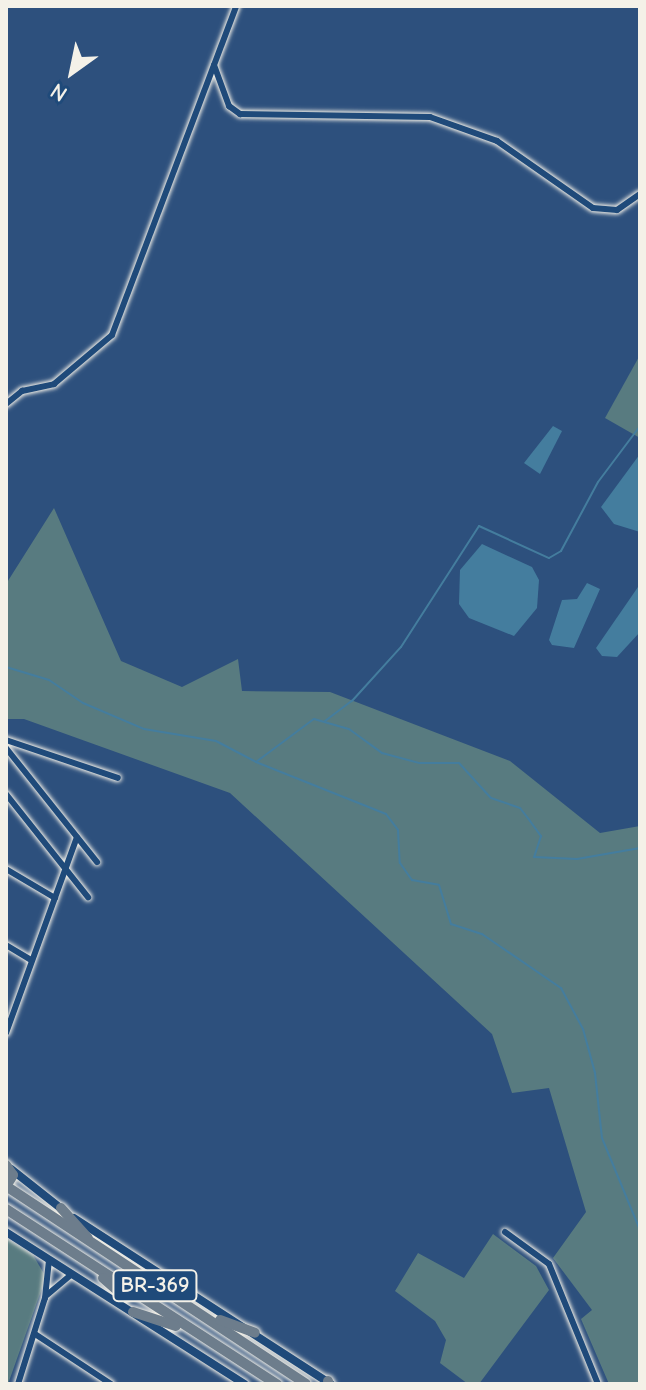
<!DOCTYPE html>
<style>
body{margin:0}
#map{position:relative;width:646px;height:1390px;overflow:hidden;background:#2d507d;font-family:"Comic Neue",sans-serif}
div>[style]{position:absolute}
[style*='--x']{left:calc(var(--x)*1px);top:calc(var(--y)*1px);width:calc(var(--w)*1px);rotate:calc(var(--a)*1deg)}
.green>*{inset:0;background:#587b80}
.water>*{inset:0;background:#447d9e}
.stream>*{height:2px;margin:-1px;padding:0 1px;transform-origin:1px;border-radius:1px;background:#447d9e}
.roads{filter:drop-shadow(0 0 2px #f4f1e8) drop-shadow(0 0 2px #f4f1e8)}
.street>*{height:6px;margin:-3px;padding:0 3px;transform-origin:3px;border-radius:3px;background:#1f4a7a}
.secondary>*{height:8px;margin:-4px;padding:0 4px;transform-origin:4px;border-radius:4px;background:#1f4a7a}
.highway>*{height:10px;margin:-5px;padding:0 5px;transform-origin:5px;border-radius:5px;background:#6d7d8c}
span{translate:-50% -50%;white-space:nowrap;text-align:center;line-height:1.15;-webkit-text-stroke:6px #1f4a7a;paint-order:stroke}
.shield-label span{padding:2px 6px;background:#1f4a7a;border:2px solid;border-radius:6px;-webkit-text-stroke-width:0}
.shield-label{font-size:22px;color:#f4f1e8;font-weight:700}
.frame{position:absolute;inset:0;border:8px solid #f4f1e8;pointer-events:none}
.north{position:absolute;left:32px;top:32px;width:80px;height:80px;-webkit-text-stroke:6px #1f4a7a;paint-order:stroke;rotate:213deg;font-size:22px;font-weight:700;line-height:32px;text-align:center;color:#f4f1e8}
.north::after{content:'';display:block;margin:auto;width:28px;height:36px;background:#f4f1e8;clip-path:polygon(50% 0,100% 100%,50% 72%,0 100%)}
</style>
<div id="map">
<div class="green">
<i style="clip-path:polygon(640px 355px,640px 438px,605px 418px)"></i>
<i style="clip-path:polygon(54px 508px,121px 661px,182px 687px,238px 659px,242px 691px,330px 692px,510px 761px,600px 833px,640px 826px,640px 1384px,609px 1384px,581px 1319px,592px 1310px,553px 1258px,586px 1212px,549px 1088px,512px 1093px,492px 1034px,230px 793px,24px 719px,6px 719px,6px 584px)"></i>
<i style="clip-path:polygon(493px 1234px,536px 1266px,549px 1290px,479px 1384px,468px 1384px,440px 1363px,446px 1340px,435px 1321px,395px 1291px,418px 1253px,464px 1278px)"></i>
<i style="clip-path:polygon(6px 1238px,33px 1255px,46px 1277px,8px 1384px)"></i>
</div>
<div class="water">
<i style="clip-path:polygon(553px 426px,562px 431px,540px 474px,524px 463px)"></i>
<i style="clip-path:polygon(640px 454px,640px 532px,614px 524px,601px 507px)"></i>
<i style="clip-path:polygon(482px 544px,532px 567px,539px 580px,537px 608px,514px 636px,469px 618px,459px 604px,460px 570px)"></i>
<i style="clip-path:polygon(587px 583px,600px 589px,574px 648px,552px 645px,549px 640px,562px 600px,577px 599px)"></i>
<i style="clip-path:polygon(638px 587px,640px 632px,617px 657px,602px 656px,596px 648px)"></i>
</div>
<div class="stream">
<i style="--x:6;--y:667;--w:45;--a:16.8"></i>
<i style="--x:49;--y:680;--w:41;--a:34.1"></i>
<i style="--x:83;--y:703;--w:66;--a:23.1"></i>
<i style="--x:144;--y:729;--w:73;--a:9.5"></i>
<i style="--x:216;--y:741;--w:45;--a:27.7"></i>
<i style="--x:256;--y:762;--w:72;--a:-36.6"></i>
<i style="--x:314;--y:719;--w:36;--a:16"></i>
<i style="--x:349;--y:729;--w:41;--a:36"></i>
<i style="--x:382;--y:753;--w:39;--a:15"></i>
<i style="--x:420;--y:763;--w:39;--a:0"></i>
<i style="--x:459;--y:763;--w:47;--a:47.6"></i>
<i style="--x:491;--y:798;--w:31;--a:19"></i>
<i style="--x:520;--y:808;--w:16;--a:52"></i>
<i style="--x:530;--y:821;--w:19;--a:54"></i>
<i style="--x:541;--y:836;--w:22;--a:108"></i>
<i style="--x:534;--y:857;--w:43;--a:2.7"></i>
<i style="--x:577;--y:859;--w:64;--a:-9.9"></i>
<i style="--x:325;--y:721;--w:34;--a:-37"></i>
<i style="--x:352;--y:701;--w:73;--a:-47.8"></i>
<i style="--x:401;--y:647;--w:144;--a:-57.2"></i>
<i style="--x:479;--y:526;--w:77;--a:24.6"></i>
<i style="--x:549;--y:558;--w:14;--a:-30"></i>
<i style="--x:561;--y:551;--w:78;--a:-61.8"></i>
<i style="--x:598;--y:482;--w:70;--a:-53.1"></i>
<i style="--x:256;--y:762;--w:140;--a:21.8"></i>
<i style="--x:386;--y:814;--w:20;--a:53"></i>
<i style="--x:398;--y:830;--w:33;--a:87"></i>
<i style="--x:400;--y:863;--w:21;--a:55"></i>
<i style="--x:412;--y:880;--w:27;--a:10"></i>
<i style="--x:439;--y:885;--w:41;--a:72.9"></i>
<i style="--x:451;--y:924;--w:33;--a:18"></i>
<i style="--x:482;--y:934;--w:96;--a:34.4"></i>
<i style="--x:561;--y:988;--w:47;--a:61.8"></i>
<i style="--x:583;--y:1029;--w:46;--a:74.7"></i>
<i style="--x:595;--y:1073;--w:65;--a:83.9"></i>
<i style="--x:602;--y:1138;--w:100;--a:67.6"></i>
</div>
<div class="roads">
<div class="street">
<i style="--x:214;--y:65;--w:44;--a:69.9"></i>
<i style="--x:229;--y:106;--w:14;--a:36"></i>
<i style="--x:240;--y:114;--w:190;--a:0.9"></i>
<i style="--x:430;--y:117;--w:71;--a:19.7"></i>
<i style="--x:497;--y:141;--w:117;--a:34.9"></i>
<i style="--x:593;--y:208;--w:24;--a:5"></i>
<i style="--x:617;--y:210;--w:28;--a:-35"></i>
<i style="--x:6;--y:404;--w:21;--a:-39"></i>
<i style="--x:22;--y:391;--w:33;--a:-12"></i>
<i style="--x:54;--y:384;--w:76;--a:-40.2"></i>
<i style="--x:112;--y:335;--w:352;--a:-69.3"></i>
<i style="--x:6;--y:740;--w:118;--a:18.7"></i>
<i style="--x:6;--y:748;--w:146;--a:51.4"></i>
<i style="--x:6;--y:794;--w:132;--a:51.5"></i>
<i style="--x:6;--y:869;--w:57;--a:30.6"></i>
<i style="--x:6;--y:945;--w:29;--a:31"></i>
<i style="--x:6;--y:1033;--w:208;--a:-70.1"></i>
<i style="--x:505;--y:1232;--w:54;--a:36"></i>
<i style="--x:549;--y:1264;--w:130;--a:67.8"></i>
<i style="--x:47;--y:1295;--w:31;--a:-40"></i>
<i style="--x:35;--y:1334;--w:91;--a:33.3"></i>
<i style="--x:18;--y:1384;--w:90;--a:-72.6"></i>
<i style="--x:45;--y:1298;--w:38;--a:-84"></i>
</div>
<div class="secondary">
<i style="--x:11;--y:1169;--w:66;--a:38.3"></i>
<i style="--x:74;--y:1218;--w:306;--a:32.9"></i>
<i style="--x:6;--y:1232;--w:283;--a:32.5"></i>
</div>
<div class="highway">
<i style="--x:6;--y:1165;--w:12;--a:55"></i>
<i style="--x:13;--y:1175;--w:13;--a:122"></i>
<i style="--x:6;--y:1186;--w:359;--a:33.4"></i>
<i style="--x:61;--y:1208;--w:40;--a:48"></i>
<i style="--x:6;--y:1209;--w:323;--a:32.9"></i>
<i style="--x:103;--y:1278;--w:29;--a:41"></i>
<i style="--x:133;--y:1312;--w:45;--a:18"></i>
<i style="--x:220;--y:1320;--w:37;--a:20"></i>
<i style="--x:328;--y:1381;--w:3;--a:72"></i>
</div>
</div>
<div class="shield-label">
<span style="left:155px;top:1286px">BR-369</span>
</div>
<div class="frame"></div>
<div class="north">N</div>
</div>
